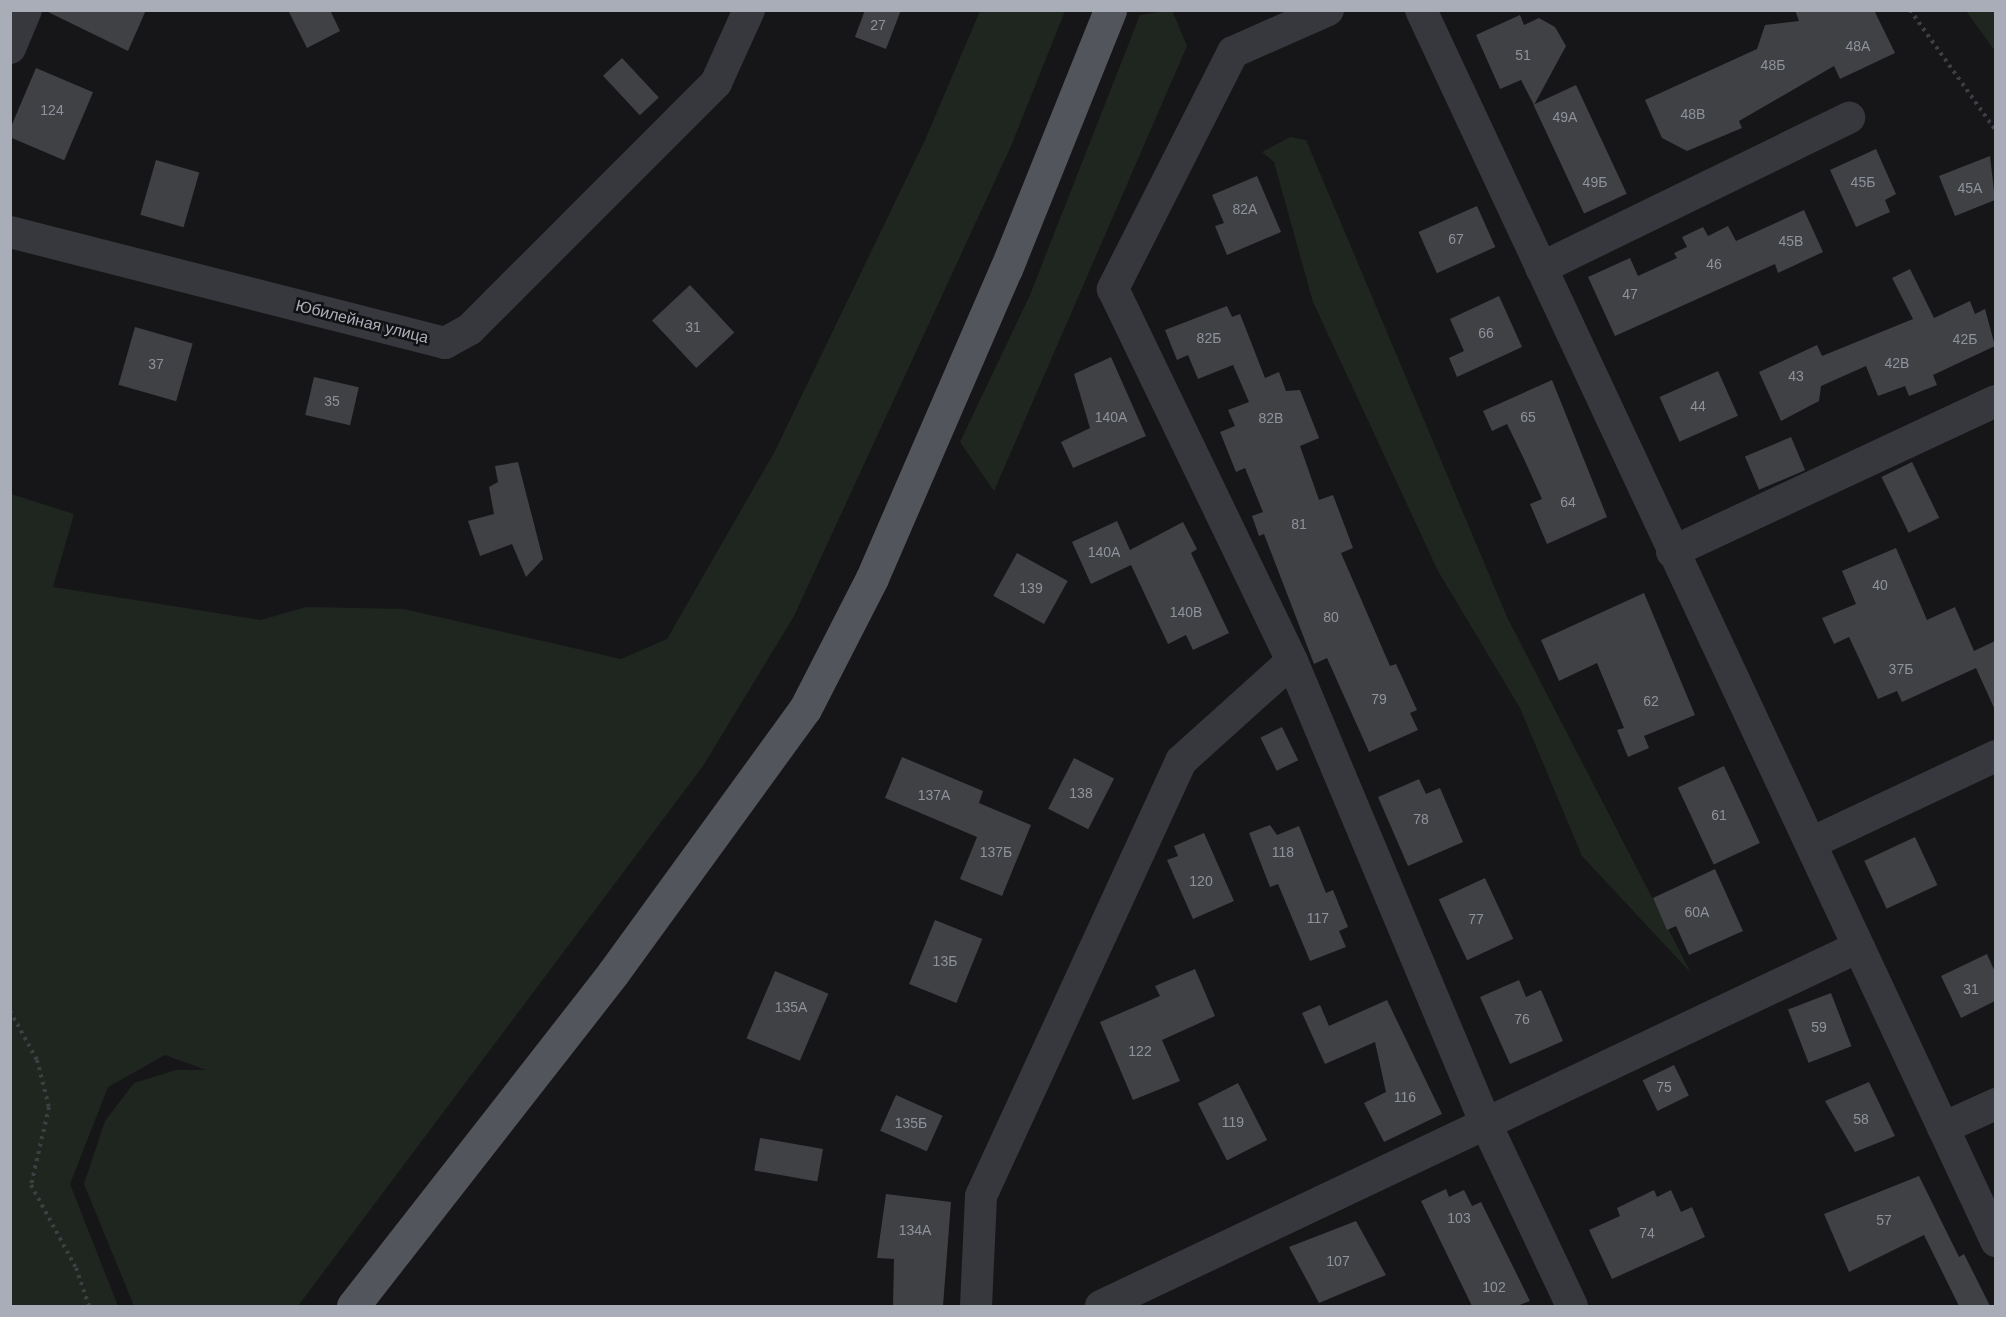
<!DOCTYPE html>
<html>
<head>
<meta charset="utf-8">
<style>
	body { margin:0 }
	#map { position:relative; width:2006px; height:1317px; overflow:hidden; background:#161618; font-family:Helvetica,sans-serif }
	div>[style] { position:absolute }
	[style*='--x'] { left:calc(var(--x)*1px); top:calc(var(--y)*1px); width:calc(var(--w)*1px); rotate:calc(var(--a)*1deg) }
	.green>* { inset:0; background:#1e261f }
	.building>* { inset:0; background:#404145; transform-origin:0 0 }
	.path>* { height:4px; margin-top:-2px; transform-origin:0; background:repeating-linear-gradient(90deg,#3d3f44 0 3px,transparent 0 7.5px) }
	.minor>* { height:32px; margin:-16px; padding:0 16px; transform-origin:16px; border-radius:16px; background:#37383d }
	.major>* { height:33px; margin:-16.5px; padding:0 16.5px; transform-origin:16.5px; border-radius:16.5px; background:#53555c }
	span { translate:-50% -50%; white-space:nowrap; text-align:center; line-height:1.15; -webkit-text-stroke:5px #111113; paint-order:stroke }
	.number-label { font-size:14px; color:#8e929b }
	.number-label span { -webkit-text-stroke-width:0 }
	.street-label { font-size:16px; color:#a8adb8 }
	.frame { position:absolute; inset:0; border:12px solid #a8adb8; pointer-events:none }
</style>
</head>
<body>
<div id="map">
	<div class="green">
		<div style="clip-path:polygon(1172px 10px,1187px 46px,994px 491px,960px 442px,1030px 295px,1140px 15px)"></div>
		<div style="clip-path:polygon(980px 11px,1065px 11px,1011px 146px,794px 616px,703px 766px,298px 1306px,134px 1306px,84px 1184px,105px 1121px,134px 1083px,176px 1070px,206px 1070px,165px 1055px,108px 1087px,70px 1184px,118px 1306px,11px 1306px,11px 494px,74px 514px,53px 587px,261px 620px,306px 607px,404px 609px,621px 659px,667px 639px,775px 451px,925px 140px)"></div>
		<div style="clip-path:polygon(1966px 11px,1995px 11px,1995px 51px)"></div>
		<div style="clip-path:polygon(1290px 137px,1306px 140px,1507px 617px,1691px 973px,1582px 856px,1520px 708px,1438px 571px,1313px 302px,1274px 162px,1262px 152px)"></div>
	</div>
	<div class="building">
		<div style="clip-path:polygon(44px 10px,146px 10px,128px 51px)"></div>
		<div style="clip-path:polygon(288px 10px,330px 10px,340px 31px,307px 48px)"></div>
		<div style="clip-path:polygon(865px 10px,901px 10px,886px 49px,855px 37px)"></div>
		<div style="clip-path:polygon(1795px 10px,1874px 10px,1895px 53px,1840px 79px,1834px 66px,1739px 121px,1742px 128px,1687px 151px,1662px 138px,1645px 100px,1757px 49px,1765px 25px,1799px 21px)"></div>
		<div style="clip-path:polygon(1520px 15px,1524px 25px,1539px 18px,1555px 27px,1566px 46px,1534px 105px,1521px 80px,1500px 89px,1476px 35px)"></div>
		<div style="left:622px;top:58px;width:54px;height:26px;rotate:47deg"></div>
		<div style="left:36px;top:68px;width:62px;height:74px;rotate:23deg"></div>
		<div style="left:1576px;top:85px;width:120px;height:47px;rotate:65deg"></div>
		<div style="clip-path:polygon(1876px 149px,1896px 194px,1885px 200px,1890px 212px,1856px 227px,1830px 170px)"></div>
		<div style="clip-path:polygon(1990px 156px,1995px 200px,1955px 216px,1939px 176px)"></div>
		<div style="left:156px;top:160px;width:45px;height:57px;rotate:16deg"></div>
		<div style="clip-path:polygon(1257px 176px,1281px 232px,1227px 255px,1215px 226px,1224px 223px,1212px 195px)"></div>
		<div style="left:1477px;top:206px;width:45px;height:64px;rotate:66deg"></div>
		<div style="clip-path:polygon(1804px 210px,1823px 252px,1778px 273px,1775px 264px,1615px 336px,1588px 277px,1630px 258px,1638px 276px,1677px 258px,1674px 253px,1687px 247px,1682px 237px,1703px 227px,1708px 236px,1728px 226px,1736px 241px)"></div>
		<div style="clip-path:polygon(1910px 269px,1934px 318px,1970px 301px,1975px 314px,1985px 309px,1995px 346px,1933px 375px,1937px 385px,1909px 396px,1905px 386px,1878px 396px,1866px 366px,1821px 386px,1819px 401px,1781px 421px,1759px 372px,1817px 345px,1822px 356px,1913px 319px,1892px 278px)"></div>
		<div style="left:690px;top:285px;width:65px;height:52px;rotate:47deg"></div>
		<div style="clip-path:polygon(1499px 296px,1522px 347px,1457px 377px,1449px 358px,1464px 351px,1450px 319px)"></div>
		<div style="clip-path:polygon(1227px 306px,1232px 317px,1240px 314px,1265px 378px,1279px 372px,1286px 391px,1300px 390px,1319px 438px,1300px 446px,1319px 500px,1333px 495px,1353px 548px,1341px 553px,1390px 666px,1396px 664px,1417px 710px,1410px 713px,1418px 730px,1369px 752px,1327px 658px,1314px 664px,1264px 534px,1259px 536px,1252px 516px,1263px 512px,1245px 468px,1236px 472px,1220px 432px,1235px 426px,1228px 410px,1249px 402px,1233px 365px,1198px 379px,1188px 355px,1177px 360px,1165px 330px)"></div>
		<div style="left:135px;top:327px;width:60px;height:60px;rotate:16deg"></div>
		<div style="clip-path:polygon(1111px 357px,1146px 436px,1073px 468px,1061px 442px,1090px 428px,1074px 374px)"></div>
		<div style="left:1718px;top:371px;width:49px;height:64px;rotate:66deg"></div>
		<div style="left:314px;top:377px;width:46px;height:39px;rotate:13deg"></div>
		<div style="clip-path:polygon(1552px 380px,1607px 517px,1547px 544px,1530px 504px,1542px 499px,1524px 459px,1507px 424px,1492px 431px,1483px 411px)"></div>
		<div style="left:1791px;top:437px;width:36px;height:50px;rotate:67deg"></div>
		<div style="clip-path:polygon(518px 462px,543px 559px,526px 577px,512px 544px,480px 556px,468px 521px,494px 514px,489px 487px,498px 482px,495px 466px)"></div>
		<div style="left:1912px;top:462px;width:62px;height:34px;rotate:64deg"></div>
		<div style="clip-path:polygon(1117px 521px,1130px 550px,1183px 522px,1197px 549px,1191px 553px,1229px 633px,1193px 650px,1186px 635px,1168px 644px,1131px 565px,1091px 584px,1072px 542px)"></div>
		<div style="clip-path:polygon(1896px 548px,1927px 620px,1955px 607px,1974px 651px,1995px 641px,1995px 710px,1976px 668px,1902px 702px,1897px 691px,1878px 699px,1849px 637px,1834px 644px,1822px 618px,1856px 604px,1842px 571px)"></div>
		<div style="left:1017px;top:553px;width:58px;height:49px;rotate:29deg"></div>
		<div style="clip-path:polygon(1644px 593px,1695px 715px,1644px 736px,1649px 748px,1628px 757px,1617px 730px,1624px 728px,1597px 663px,1559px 681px,1541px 640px)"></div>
		<div style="left:1282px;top:727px;width:37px;height:24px;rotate:64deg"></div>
		<div style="clip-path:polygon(902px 757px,983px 791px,979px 803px,1031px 825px,1002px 896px,960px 879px,977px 837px,885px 798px)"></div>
		<div style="left:1074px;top:758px;width:45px;height:57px;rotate:27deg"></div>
		<div style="left:1724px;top:766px;width:85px;height:51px;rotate:65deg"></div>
		<div style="clip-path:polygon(1419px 779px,1426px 794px,1440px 788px,1463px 842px,1408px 866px,1378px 797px)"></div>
		<div style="clip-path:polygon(1270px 825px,1277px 835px,1299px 826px,1326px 893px,1333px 890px,1348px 927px,1339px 931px,1346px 947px,1310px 961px,1278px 884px,1270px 887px,1249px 833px)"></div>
		<div style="clip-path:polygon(1204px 833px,1234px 901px,1193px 919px,1167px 860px,1178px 856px,1174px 846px)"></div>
		<div style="left:1915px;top:837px;width:53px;height:56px;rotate:65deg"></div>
		<div style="clip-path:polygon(1715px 869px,1743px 931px,1689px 955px,1676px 926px,1667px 930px,1653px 898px)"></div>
		<div style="left:1485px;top:878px;width:67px;height:51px;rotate:65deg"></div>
		<div style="left:935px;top:920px;width:51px;height:69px;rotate:22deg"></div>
		<div style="clip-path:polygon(1987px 954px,1995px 972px,1995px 1001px,1961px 1018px,1941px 976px)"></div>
		<div style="clip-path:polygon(1195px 969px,1215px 1016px,1162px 1040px,1180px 1081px,1133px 1100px,1100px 1022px,1160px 996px,1155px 986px)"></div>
		<div style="left:775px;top:971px;width:58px;height:73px;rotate:23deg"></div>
		<div style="clip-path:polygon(1519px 980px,1526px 997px,1541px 990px,1563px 1041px,1510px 1064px,1480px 997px)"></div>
		<div style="left:1831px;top:993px;width:57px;height:46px;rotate:69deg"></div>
		<div style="clip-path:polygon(1387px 1000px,1442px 1114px,1384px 1142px,1364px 1103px,1386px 1092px,1375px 1042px,1325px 1064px,1302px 1013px,1320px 1005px,1329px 1026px)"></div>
		<div style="left:1674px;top:1065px;width:34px;height:35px;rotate:64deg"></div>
		<div style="clip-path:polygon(1869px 1082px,1895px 1136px,1855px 1152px,1825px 1101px)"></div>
		<div style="left:1238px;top:1083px;width:64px;height:45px;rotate:63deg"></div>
		<div style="left:896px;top:1095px;width:51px;height:39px;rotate:24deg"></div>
		<div style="left:760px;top:1138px;width:64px;height:33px;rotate:10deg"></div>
		<div style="clip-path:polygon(1919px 1176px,1959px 1257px,1964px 1254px,1990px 1306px,1959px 1306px,1924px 1235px,1849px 1272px,1824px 1214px)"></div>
		<div style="clip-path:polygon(1446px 1189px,1449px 1197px,1464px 1190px,1472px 1206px,1481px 1202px,1530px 1301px,1517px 1306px,1472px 1306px,1421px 1201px)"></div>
		<div style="clip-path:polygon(1654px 1190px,1657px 1197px,1671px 1190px,1681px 1212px,1692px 1207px,1705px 1237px,1612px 1279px,1589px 1230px,1620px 1216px,1617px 1208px)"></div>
		<div style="clip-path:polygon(886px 1194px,951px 1202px,943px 1306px,893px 1306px,894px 1259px,877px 1258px)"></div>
		<div style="clip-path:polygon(1356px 1221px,1386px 1275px,1319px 1303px,1289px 1247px)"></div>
	</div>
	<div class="path">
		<div style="--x:1910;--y:10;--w:148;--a:54.6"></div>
		<div style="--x:10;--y:1011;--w:56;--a:61.1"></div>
		<div style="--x:37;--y:1060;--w:49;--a:75.7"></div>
		<div style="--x:49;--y:1107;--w:80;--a:103"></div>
		<div style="--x:31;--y:1185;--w:94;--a:61.5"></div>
		<div style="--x:76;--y:1268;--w:40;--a:71.1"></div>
	</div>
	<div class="minor">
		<div style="--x:1328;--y:10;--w:104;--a:156.1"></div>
		<div style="--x:1233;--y:52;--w:266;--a:116.9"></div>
		<div style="--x:1113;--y:289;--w:413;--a:64.3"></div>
		<div style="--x:1292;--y:661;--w:502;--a:67.27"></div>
		<div style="--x:1486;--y:1124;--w:201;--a:64.7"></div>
		<div style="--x:1421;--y:10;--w:1359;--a:64.96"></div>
		<div style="--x:10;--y:48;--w:41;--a:-67.2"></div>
		<div style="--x:10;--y:232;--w:449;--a:14.3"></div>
		<div style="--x:445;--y:343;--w:29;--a:-29"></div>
		<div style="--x:470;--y:329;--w:348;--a:-45"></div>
		<div style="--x:716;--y:83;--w:80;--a:-65.7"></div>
		<div style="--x:1541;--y:268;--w:343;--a:-26"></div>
		<div style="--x:1672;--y:552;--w:357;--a:-25"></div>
		<div style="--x:1811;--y:843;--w:204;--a:-25.2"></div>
		<div style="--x:1943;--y:1128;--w:58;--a:-24.4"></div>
		<div style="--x:976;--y:1306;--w:110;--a:-87.4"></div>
		<div style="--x:981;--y:1196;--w:479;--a:-65.3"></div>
		<div style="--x:1181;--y:761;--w:149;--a:-42"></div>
		<div style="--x:1101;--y:1306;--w:838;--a:-25.37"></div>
	</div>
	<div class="major">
		<div style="--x:353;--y:1306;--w:422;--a:-52"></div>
		<div style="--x:613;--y:973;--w:326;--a:-54"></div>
		<div style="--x:805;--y:709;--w:147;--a:-62.9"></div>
		<div style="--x:872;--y:578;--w:337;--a:-66.6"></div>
		<div style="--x:1006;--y:269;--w:279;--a:-68.1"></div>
	</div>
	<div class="number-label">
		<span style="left:878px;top:25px">27</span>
		<span style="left:1858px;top:46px">48А</span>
		<span style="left:1523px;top:55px">51</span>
		<span style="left:1773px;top:65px">48Б</span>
		<span style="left:52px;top:110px">124</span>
		<span style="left:1693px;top:114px">48В</span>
		<span style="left:1565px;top:117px">49А</span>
		<span style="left:1595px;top:182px">49Б</span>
		<span style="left:1863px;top:182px">45Б</span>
		<span style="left:1970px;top:188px">45А</span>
		<span style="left:1245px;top:209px">82А</span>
		<span style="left:1456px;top:239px">67</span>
		<span style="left:1791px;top:241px">45В</span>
		<span style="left:1714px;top:264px">46</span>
		<span style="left:1630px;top:294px">47</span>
		<span style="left:693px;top:327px">31</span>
		<span style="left:1486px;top:333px">66</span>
		<span style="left:1209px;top:338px">82Б</span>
		<span style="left:1965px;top:339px">42Б</span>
		<span style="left:1897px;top:363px">42В</span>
		<span style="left:156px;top:364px">37</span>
		<span style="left:1796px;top:376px">43</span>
		<span style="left:332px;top:401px">35</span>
		<span style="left:1698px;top:406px">44</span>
		<span style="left:1111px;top:417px">140А</span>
		<span style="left:1528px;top:417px">65</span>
		<span style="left:1271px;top:418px">82В</span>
		<span style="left:1568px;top:502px">64</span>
		<span style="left:1299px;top:524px">81</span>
		<span style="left:1104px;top:552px">140А</span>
		<span style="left:1880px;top:585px">40</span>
		<span style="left:1031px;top:588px">139</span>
		<span style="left:1186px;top:612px">140В</span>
		<span style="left:1331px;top:617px">80</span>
		<span style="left:1901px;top:669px">37Б</span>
		<span style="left:1379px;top:699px">79</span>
		<span style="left:1651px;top:701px">62</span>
		<span style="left:1081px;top:793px">138</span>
		<span style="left:934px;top:795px">137А</span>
		<span style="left:1719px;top:815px">61</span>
		<span style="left:1421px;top:819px">78</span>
		<span style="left:996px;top:852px">137Б</span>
		<span style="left:1283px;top:852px">118</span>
		<span style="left:1201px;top:881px">120</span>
		<span style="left:1697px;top:912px">60А</span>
		<span style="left:1318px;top:918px">117</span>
		<span style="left:1476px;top:919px">77</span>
		<span style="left:945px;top:961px">13Б</span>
		<span style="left:1971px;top:989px">31</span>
		<span style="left:791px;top:1007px">135А</span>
		<span style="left:1522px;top:1019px">76</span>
		<span style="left:1819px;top:1027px">59</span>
		<span style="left:1140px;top:1051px">122</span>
		<span style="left:1664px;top:1087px">75</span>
		<span style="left:1405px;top:1097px">116</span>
		<span style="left:1861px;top:1119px">58</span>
		<span style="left:1233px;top:1122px">119</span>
		<span style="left:911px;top:1123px">135Б</span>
		<span style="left:1459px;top:1218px">103</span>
		<span style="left:1884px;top:1220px">57</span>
		<span style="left:915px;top:1230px">134А</span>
		<span style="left:1647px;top:1233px">74</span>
		<span style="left:1338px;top:1261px">107</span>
		<span style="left:1494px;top:1287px">102</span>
	</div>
	<div class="street-label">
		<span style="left:362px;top:322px;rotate:14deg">Юбилейная улица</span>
	</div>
	<div class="frame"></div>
</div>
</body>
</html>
